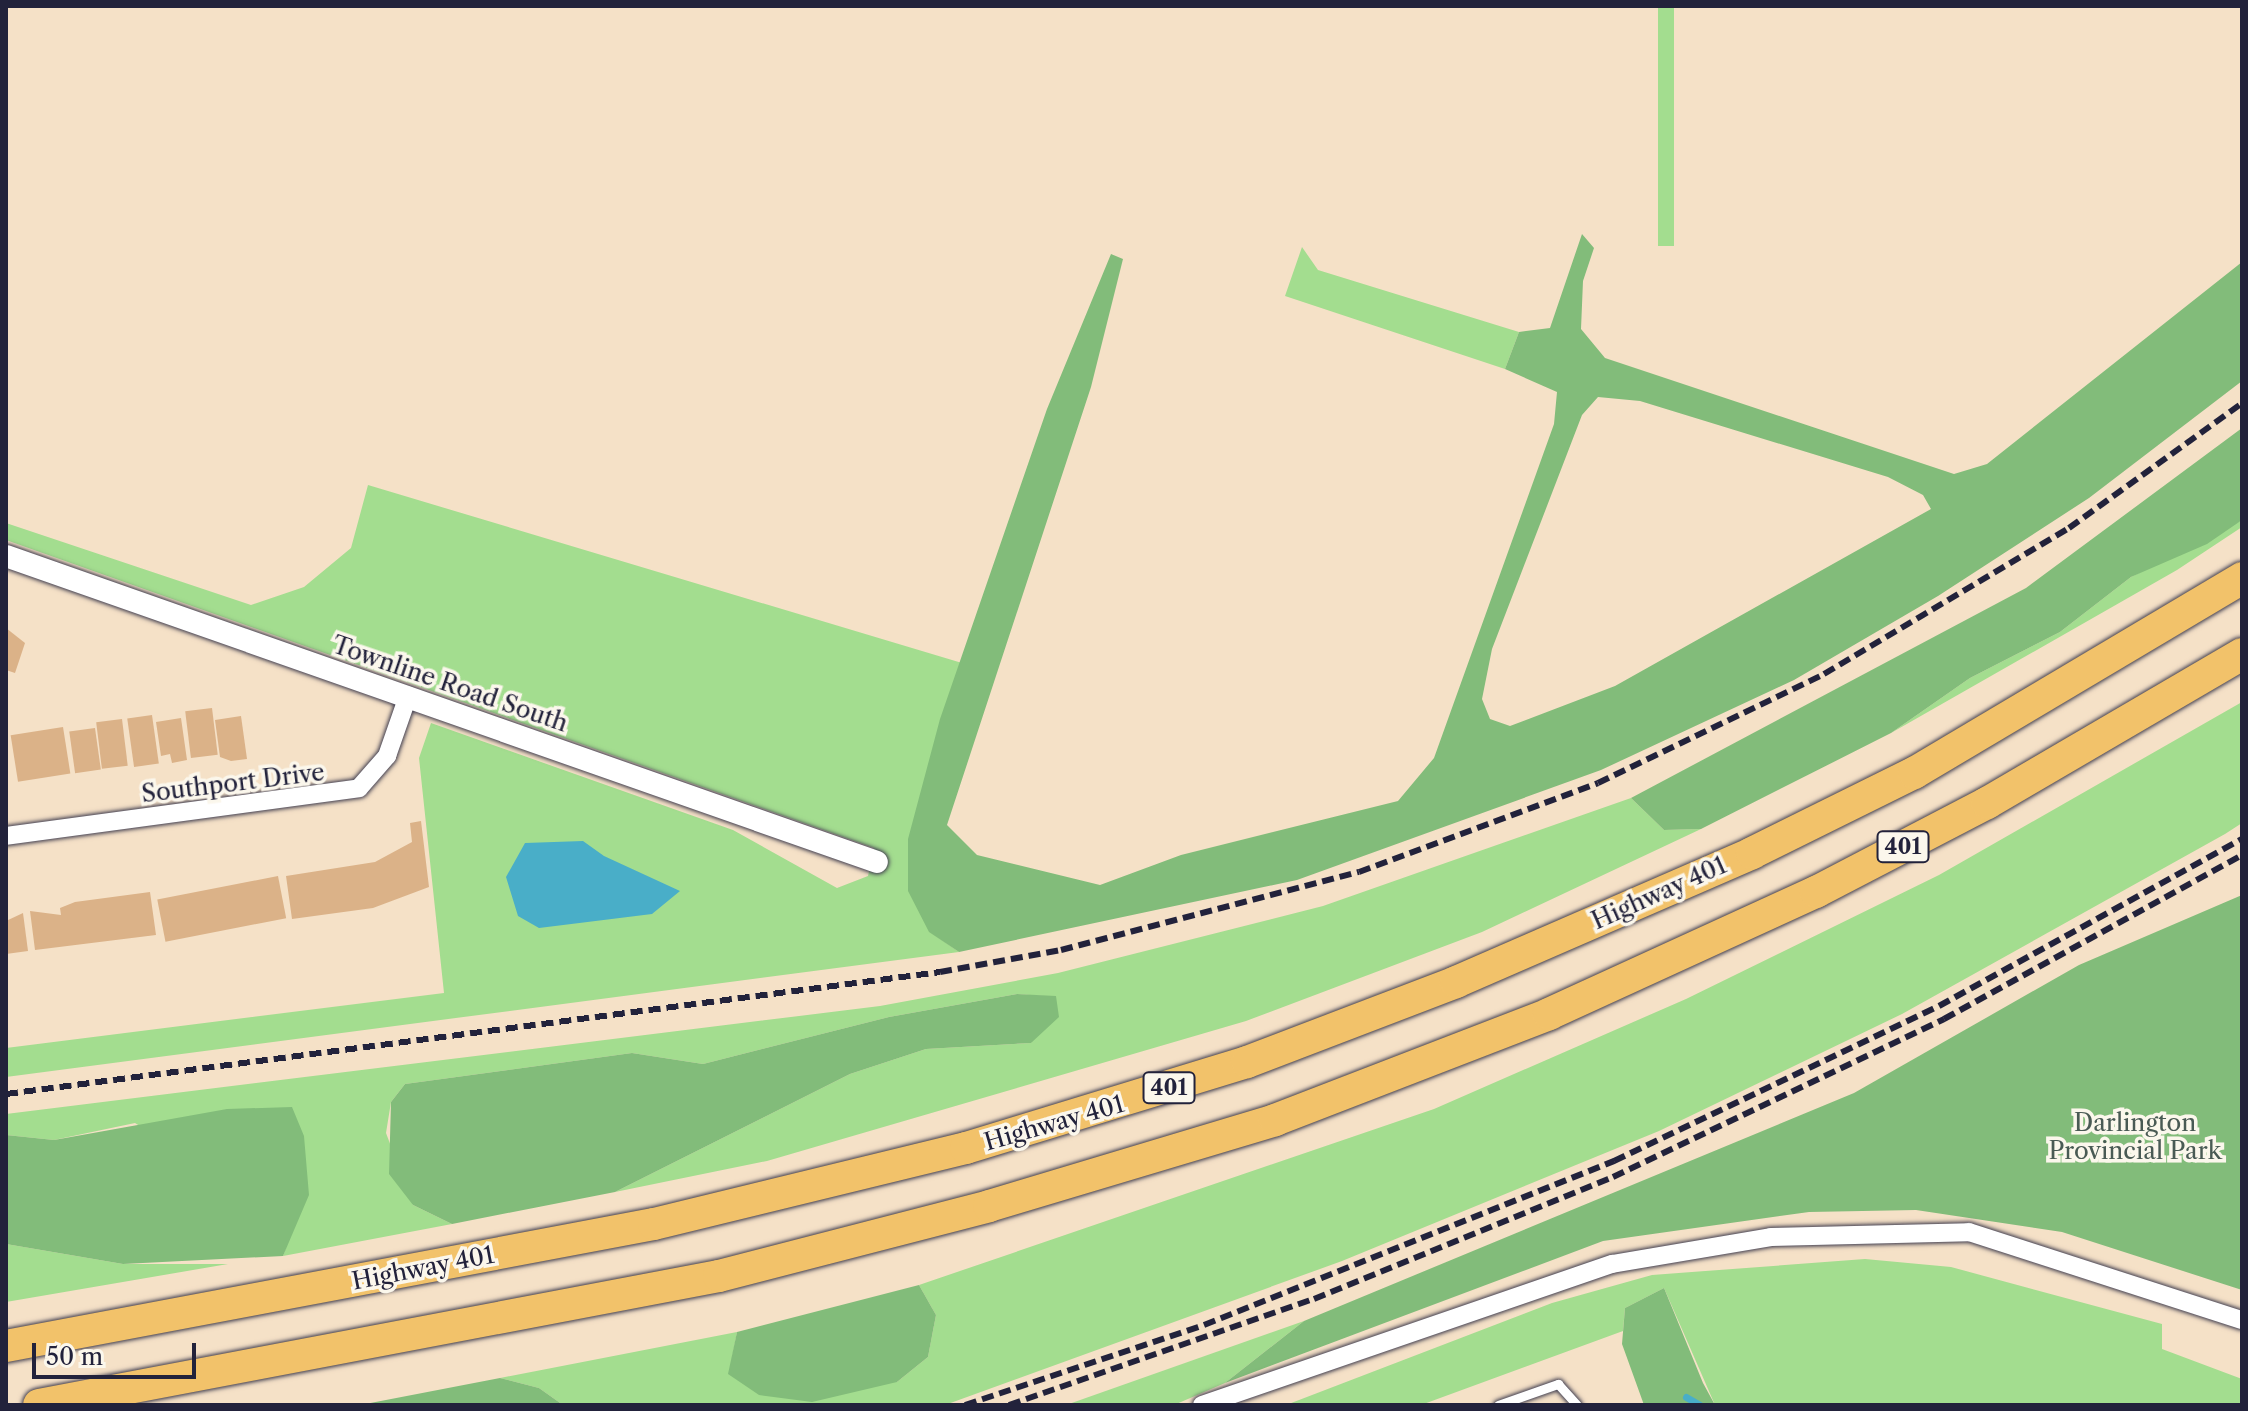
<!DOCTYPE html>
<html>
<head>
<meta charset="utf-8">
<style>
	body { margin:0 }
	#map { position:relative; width:2248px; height:1411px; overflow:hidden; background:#f5e1c7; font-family:"Libre Caslon Text",serif }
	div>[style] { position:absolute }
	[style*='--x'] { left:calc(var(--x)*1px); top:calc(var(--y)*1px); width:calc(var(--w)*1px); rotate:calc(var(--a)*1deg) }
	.green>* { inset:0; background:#a3dd8f; transform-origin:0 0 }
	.forest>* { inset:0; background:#82bc7a }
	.water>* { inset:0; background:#49aec8 }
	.stream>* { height:7px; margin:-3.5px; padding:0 3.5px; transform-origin:3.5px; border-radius:3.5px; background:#49aec8 }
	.building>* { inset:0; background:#dbb288; transform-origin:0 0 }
	.roads { filter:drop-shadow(0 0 2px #423f50) drop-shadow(0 0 2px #423f50) }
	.service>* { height:9px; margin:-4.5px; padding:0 4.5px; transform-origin:4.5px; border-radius:4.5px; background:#fff }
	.minor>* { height:18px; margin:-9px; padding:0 9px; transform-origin:9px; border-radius:9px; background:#fff }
	.tertiary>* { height:22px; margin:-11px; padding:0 11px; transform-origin:11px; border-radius:11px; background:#fff }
	.motorway>* { height:32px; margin:-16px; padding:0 16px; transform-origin:16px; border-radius:16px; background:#f2c26a }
	.rail>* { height:6px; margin-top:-3px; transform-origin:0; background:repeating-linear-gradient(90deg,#22223b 0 12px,transparent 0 18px) }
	span { translate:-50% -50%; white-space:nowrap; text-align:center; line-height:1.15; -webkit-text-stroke:7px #fbf7ec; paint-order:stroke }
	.shield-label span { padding:2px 6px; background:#fbf7ec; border:2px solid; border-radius:6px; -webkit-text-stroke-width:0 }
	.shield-label { font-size:22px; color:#22223b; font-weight:700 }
	.street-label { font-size:24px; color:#22223b }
	.park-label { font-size:24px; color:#495a54 }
	.frame { position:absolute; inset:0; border:8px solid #22223b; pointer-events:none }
	.scale { position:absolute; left:32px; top:1343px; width:164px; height:36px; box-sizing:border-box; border:4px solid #22223b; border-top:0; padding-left:10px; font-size:24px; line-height:28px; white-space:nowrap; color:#22223b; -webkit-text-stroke:6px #fbf7ec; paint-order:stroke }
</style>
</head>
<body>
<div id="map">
	<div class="green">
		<div style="left:1658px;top:6px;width:16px;height:240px"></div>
		<div style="clip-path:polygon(1302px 247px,1318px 270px,1519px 332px,1505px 369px,1285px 296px)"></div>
		<div style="clip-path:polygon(368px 485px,962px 663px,929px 931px,959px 952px,6px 1077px,6px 1048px,444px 993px,419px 758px,431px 723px,733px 830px,837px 888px,868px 876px,874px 848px,6px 540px,6px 523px,251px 605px,304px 587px,351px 548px)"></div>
		<div style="clip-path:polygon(2242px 520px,2242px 527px,2177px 570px,1891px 733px,1970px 678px,2060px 632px,2131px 577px)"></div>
		<div style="clip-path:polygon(2242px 702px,2242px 823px,2225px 834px,1902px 1014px,1659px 1131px,1342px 1261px,945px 1405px,563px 1405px,539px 1388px,500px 1378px,737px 1332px,729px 1374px,897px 1382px,928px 1357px,936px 1315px,919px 1285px,1434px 1109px,1686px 999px,1939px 875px)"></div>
		<div style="clip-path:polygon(1631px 798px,1664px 830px,1701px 829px,1482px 932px,1246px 1021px,767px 1161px,615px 1192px,850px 1074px,926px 1049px,1031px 1043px,1056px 997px,1017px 994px,889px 1017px,703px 1064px,632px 1053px,405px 1084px,391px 1102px,386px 1133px,413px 1205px,452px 1224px,283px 1256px,294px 1225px,135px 1123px,54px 1140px,6px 1135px,6px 1114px,880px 1006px,1058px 973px,1323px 906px)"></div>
		<div style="clip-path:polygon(6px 1244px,123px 1264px,228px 1264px,6px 1302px)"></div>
		<div style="clip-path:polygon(1865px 1259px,1951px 1267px,2162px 1324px,2162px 1349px,2242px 1379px,2242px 1405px,1715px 1405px,1664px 1288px,1625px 1308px,1623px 1331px,1421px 1405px,1286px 1405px,1552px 1303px,1652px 1275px)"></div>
		<div style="clip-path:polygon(1304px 1321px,1225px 1383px,1174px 1405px,1066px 1405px)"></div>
	</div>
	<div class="forest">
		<div style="clip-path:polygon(evenodd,1582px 234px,1594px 248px,1583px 281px,1581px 329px,1605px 358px,1954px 474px,1987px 464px,2242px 262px,2242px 381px,2089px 498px,1938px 596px,1794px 680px,1601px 770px,1297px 880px,959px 952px,929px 932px,908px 891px,908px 839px,940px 719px,1047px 409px,1111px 254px,1123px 259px,1091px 387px,947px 825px,977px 855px,1100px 885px,1181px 855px,1398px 801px,1434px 758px,1554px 424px,1557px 392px,1505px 369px,1519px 332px,1550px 328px,1582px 234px,1598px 397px,1640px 401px,1888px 477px,1923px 495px,1931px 509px,1615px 686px,1510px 726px,1490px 719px,1482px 699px,1492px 649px,1582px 415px,1598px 397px)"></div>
		<div style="clip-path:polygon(2242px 428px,2242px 520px,2207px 544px,2131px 577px,2060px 632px,1970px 678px,1891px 733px,1701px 829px,1664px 830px,1631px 798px,2026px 588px)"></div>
		<div style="clip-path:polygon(2242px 895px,2242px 1290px,2062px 1232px,1916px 1210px,1809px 1212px,1603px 1241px,1225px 1383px,1304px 1321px,1854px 1093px,2079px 965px)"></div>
		<div style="clip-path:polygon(1017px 994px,1056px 996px,1059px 1017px,1031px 1043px,926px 1049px,850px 1074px,615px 1192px,452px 1224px,413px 1205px,389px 1174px,391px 1102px,405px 1084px,632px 1053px,703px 1064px,889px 1017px)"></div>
		<div style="clip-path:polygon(292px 1107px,304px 1136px,309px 1195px,283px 1256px,123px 1264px,6px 1244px,6px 1135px,54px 1140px,227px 1109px)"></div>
		<div style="clip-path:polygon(919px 1285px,936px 1315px,928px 1357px,897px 1382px,812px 1402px,759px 1395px,728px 1374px,737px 1332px)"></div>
		<div style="clip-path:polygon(1664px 1288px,1703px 1383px,1715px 1405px,1644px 1405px,1622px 1344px,1625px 1308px)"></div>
		<div style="clip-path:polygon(500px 1378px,539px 1388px,563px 1405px,360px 1405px)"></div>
	</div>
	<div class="water">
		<div style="clip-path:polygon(583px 841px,604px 856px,680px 891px,652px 914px,539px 928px,518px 916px,506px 877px,525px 843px)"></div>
	</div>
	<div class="stream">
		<div style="--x:1686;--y:1397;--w:16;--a:30"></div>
	</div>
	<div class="building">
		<div style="clip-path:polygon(6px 628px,25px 643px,15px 673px,6px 670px)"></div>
		<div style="left:212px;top:708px;width:47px;height:27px;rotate:83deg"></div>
		<div style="left:152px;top:715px;width:49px;height:25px;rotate:82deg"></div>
		<div style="clip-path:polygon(241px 716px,247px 759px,231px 761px,220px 757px,215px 720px)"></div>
		<div style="clip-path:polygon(181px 718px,187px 760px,172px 763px,170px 754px,161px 756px,156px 722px)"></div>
		<div style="left:122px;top:719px;width:47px;height:26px;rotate:83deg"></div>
		<div style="left:63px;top:727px;width:47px;height:53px;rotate:81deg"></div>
		<div style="left:95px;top:728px;width:42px;height:26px;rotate:82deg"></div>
		<div style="clip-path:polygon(421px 821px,429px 887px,373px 908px,292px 919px,286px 876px,375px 862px,412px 842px,410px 823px)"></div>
		<div style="left:278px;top:876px;width:43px;height:123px;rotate:79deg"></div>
		<div style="clip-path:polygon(150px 892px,156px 935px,35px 950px,30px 911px,61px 915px,60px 908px,75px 902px)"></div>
		<div style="clip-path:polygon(23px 913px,28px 951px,6px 954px,6px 921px)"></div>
	</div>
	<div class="roads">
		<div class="service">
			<div style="--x:1498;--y:1405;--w:64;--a:-19.3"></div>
			<div style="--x:1558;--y:1384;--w:28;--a:48"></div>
		</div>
		<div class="minor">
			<div style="--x:6;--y:836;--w:356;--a:-7.7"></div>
			<div style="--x:359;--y:788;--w:43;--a:-48.8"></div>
			<div style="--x:387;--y:756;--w:64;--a:-70.7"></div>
			<div style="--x:1202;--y:1405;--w:434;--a:-19"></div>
			<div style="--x:1612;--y:1264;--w:161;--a:-9.6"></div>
			<div style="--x:1771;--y:1237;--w:198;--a:-1.4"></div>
			<div style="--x:1969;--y:1232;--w:287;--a:17.9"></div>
		</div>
		<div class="tertiary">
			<div style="--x:6;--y:556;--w:923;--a:19.36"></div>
		</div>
		<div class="motorway">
			<div style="--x:6;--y:1346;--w:659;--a:-10.66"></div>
			<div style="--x:654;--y:1224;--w:321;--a:-13.7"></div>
			<div style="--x:966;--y:1148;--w:294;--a:-17"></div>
			<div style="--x:1247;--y:1062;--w:224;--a:-20.9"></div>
			<div style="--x:1456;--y:982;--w:323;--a:-23.5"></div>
			<div style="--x:1752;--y:853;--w:181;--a:-26.3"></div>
			<div style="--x:1914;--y:773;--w:382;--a:-30.7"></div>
			<div style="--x:39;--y:1405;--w:692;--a:-10.74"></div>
			<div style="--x:719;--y:1276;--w:279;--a:-14.5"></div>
			<div style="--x:989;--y:1206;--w:299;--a:-16.7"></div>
			<div style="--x:1275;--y:1120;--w:294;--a:-21.1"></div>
			<div style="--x:1549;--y:1014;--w:294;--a:-24.6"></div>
			<div style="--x:1816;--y:892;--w:193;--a:-27.5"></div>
			<div style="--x:1987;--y:803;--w:295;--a:-30.3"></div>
		</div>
	</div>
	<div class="rail">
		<div style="--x:6;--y:1094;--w:942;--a:-7.44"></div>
		<div style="--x:940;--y:972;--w:123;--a:-10.3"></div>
		<div style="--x:1061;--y:950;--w:308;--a:-14.7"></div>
		<div style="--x:1359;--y:872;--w:255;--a:-20.4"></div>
		<div style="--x:1598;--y:783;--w:251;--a:-25.7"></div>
		<div style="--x:1824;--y:674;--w:285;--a:-30.8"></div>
		<div style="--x:2069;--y:528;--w:213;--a:-35.8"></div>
		<div style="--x:965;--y:1405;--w:252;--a:-18.5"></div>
		<div style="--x:1204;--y:1325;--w:442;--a:-21.8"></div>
		<div style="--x:1614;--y:1161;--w:360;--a:-25.5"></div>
		<div style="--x:1939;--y:1006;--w:346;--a:-28.9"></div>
		<div style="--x:1009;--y:1405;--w:323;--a:-19.2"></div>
		<div style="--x:1314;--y:1299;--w:323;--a:-22.2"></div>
		<div style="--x:1613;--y:1177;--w:367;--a:-25.5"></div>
		<div style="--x:1944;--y:1019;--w:340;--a:-28.8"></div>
	</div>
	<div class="shield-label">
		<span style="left:1903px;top:847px">401</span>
		<span style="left:1169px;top:1088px">401</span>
	</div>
	<div class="street-label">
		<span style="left:450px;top:684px;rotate:19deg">Townline Road South</span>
		<span style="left:233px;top:783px;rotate:-7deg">Southport Drive</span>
		<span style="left:1659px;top:893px;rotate:-24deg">Highway 401</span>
		<span style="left:1054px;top:1123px;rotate:-16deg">Highway 401</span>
		<span style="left:423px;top:1268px;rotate:-11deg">Highway 401</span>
	</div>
	<div class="park-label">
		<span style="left:2135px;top:1137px">Darlington<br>Provincial Park</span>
	</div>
	<div class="frame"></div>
	<div class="scale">50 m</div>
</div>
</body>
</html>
